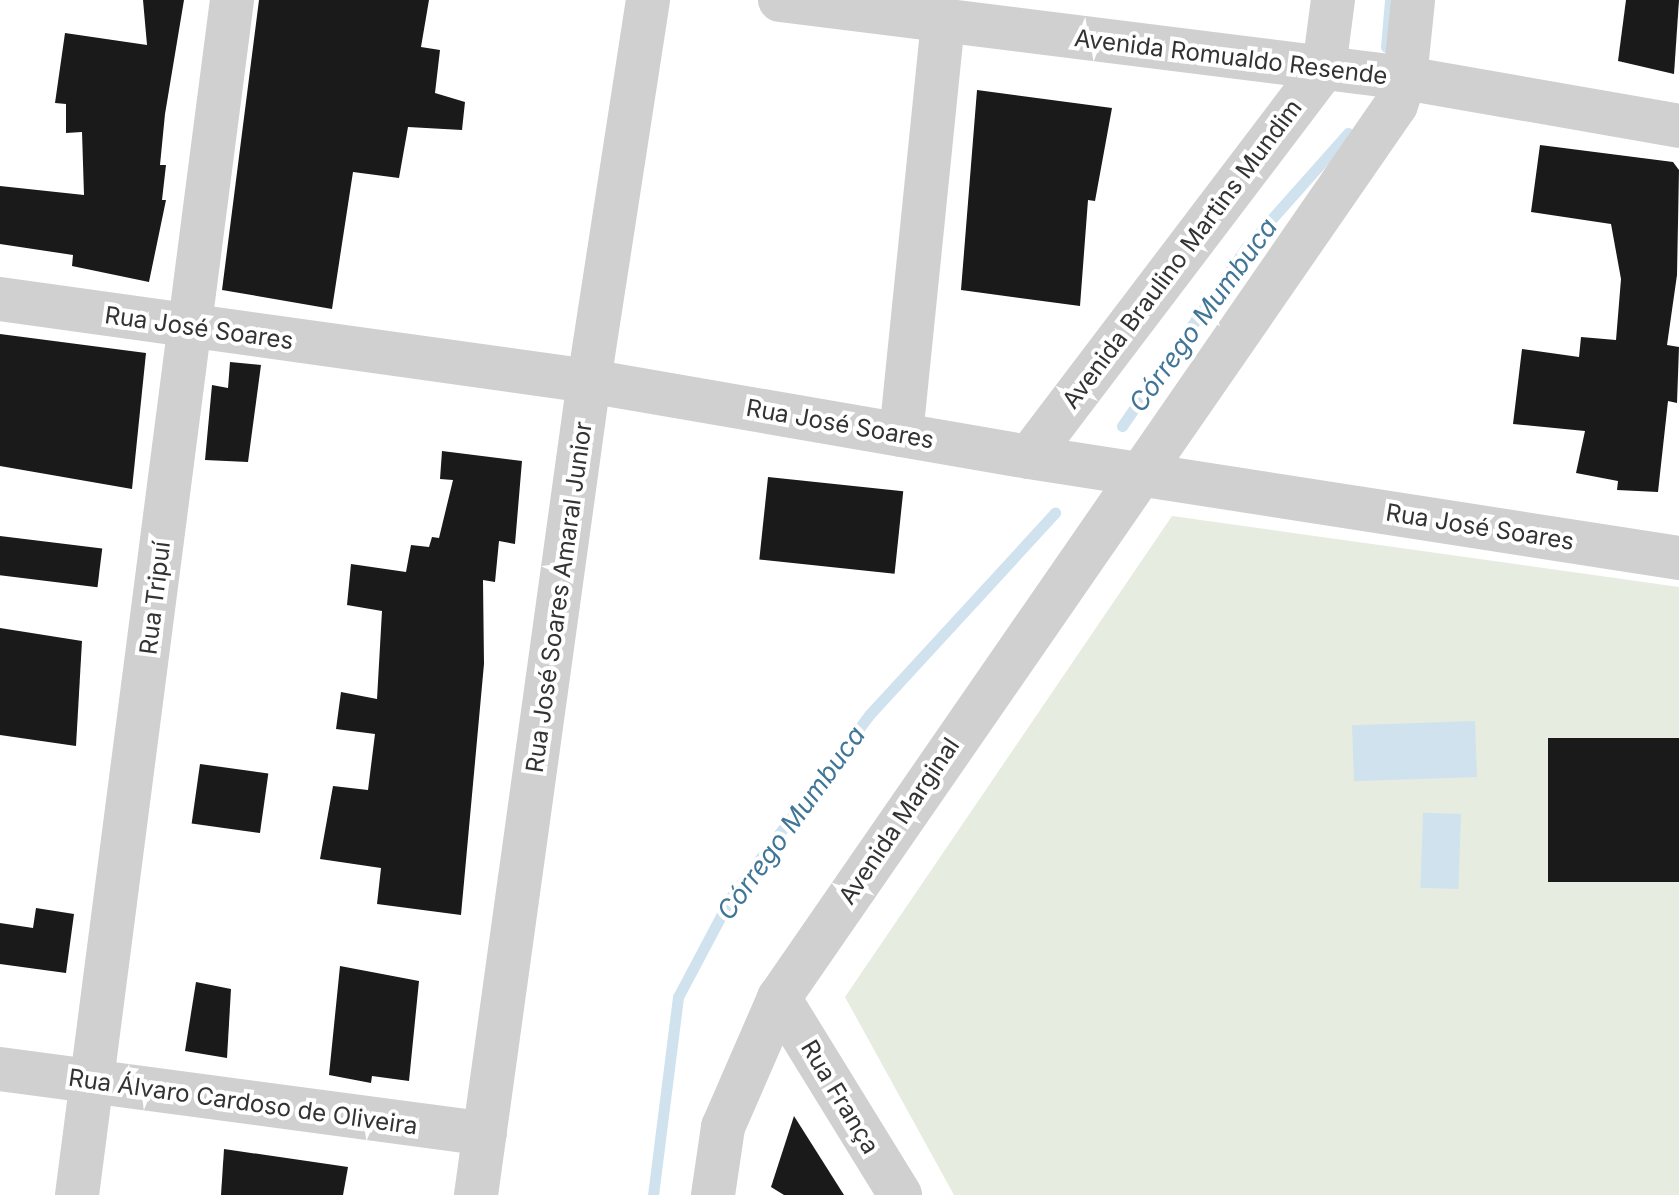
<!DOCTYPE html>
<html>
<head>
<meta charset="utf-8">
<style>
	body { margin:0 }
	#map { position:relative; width:1679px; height:1195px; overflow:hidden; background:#fff; font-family:Inter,sans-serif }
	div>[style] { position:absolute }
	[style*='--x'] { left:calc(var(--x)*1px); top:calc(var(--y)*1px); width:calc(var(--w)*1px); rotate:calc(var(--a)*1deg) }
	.green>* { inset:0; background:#e6ecdf }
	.water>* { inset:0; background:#cfe2ee; transform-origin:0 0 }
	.stream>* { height:11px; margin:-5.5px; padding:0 5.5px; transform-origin:5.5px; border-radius:5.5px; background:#cfe2ee }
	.building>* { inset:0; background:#1a1a1a; transform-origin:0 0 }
	.minor>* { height:44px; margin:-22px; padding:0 22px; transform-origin:22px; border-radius:22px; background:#d0d0d0 }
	span { translate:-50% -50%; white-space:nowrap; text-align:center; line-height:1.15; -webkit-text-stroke:8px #fff; paint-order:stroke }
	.street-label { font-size:24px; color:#333 }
	.water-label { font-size:26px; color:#3f7597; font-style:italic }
</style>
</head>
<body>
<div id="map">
	<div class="green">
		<div style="clip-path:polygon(1172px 516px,1679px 587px,1679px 1195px,954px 1195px,845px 997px)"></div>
	</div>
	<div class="water">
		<div style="left:1475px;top:721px;width:56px;height:123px;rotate:88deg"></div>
		<div style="left:1461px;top:814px;width:75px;height:38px;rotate:92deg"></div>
	</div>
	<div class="stream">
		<div style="--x:1386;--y:47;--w:47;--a:-85.1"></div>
		<div style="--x:1122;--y:426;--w:216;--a:-55.2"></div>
		<div style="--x:1245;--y:249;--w:155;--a:-48.4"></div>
		<div style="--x:653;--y:1195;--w:200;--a:-82.8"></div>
		<div style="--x:678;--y:997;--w:113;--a:-62.1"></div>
		<div style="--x:731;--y:897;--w:228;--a:-52.8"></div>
		<div style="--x:869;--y:715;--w:275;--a:-47.4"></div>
	</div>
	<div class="building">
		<div style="clip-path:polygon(143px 0,184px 0,165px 114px,160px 165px,166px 165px,162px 200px,166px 200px,149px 282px,72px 266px,73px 255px,0 244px,0 186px,84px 195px,82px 132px,66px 133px,66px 104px,55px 103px,65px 33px,147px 45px)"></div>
		<div style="clip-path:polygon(259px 0,429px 0,421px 47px,440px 50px,435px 93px,465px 102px,462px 130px,408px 127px,399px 178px,353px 172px,332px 309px,222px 290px)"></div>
		<div style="clip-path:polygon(1626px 0,1679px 0,1674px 74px,1618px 61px)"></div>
		<div style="clip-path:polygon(977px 90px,1112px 108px,1095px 201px,1088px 200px,1080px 306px,961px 290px)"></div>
		<div style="clip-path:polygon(1540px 145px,1673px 162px,1679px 170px,1677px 275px,1667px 345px,1679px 347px,1677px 403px,1668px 401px,1658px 492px,1617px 490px,1618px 481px,1576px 473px,1585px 431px,1513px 424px,1522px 349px,1579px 357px,1581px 337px,1616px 340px,1621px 279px,1611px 224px,1531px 212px)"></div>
		<div style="clip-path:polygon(0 334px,146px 353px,132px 489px,0 466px)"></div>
		<div style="clip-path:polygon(230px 362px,261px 365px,248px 462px,205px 460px,212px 385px,228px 388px)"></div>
		<div style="clip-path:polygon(442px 451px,522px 461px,515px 544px,499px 541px,495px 582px,483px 580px,484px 664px,461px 915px,377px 904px,381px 868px,320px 859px,333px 786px,368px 790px,375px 734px,336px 729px,341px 692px,377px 699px,382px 611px,347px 605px,351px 564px,406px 572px,411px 545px,429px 547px,432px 537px,439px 538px,453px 480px,440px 479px)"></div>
		<div style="left:768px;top:477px;width:136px;height:83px;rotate:6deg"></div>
		<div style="left:0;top:536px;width:103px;height:39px;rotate:7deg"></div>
		<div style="clip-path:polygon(0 628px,82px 641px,76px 746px,0 735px)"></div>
		<div style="left:1679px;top:738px;width:144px;height:131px;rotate:90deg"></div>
		<div style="left:200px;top:764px;width:69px;height:60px;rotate:8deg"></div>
		<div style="clip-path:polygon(36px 908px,74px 914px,66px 973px,0 964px,0 923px,33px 928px)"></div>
		<div style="clip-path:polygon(340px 966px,419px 981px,409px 1081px,372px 1076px,371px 1083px,329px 1075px)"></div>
		<div style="clip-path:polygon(196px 982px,231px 989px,227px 1058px,185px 1051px)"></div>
		<div style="clip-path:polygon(794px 1116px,844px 1195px,784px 1195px,771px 1187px)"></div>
		<div style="clip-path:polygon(224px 1149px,348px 1167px,343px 1195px,221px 1195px)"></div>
	</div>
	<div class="minor">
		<div style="--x:780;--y:0;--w:630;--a:7.11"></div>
		<div style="--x:1405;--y:78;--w:278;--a:9.9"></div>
		<div style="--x:0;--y:299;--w:595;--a:7.93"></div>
		<div style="--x:589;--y:381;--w:447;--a:9.8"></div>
		<div style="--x:1029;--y:457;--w:658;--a:8.83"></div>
		<div style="--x:901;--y:435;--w:415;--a:-84.2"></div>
		<div style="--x:1029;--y:457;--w:488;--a:-52.8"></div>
		<div style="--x:1324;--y:68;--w:69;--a:-82.5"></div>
		<div style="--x:779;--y:998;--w:231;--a:58.4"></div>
		<div style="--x:0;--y:1069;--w:489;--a:7.6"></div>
		<div style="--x:77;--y:1195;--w:1205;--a:-82.61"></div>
		<div style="--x:476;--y:1195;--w:822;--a:-82.1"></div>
		<div style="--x:589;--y:381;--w:386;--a:-81.2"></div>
		<div style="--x:713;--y:1195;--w:69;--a:-81.6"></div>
		<div style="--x:723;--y:1127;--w:141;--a:-66.5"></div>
		<div style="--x:779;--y:998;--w:1085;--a:-55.36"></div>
		<div style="--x:1396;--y:105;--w:28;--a:-72"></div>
		<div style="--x:1405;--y:78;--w:78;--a:-84.1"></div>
	</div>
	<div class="street-label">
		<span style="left:1231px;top:57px;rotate:7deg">Avenida Romualdo Resende</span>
		<span style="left:1182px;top:254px;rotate:-53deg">Avenida Braulino Martins Mundim</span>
		<span style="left:199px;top:328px;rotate:8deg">Rua José Soares</span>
		<span style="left:840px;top:424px;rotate:10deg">Rua José Soares</span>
		<span style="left:1480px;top:527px;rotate:9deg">Rua José Soares</span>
		<span style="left:559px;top:597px;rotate:-82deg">Rua José Soares Amaral Junior</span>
		<span style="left:155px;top:598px;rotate:-83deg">Rua Tripuí</span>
		<span style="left:899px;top:821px;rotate:-56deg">Avenida Marginal</span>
		<span style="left:840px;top:1097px;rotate:59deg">Rua França</span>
		<span style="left:243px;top:1102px;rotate:8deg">Rua Álvaro Cardoso de Oliveira</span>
	</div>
	<div class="water-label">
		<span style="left:1203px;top:315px;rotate:-54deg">Córrego Mumbuca</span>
		<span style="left:791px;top:823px;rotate:-54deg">Córrego Mumbuca</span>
	</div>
</div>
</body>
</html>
